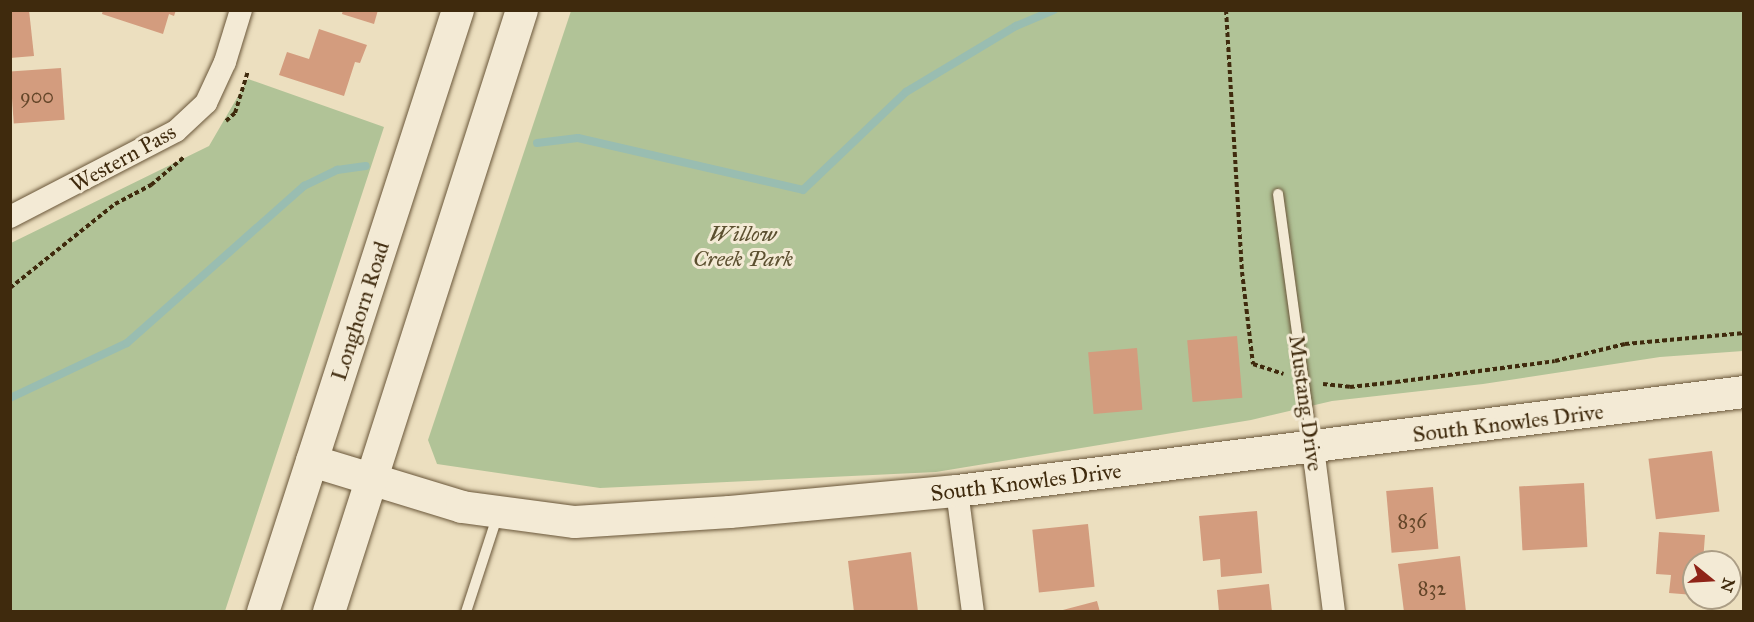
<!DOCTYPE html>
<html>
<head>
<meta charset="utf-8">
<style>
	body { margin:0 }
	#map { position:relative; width:1754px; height:622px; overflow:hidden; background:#ecdfbf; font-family:"IM FELL Great Primer",serif }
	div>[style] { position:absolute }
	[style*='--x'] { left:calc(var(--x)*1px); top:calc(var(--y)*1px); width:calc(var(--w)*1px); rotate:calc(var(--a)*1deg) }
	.green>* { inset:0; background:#b1c397 }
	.stream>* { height:8px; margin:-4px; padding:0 4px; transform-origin:4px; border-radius:4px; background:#99bdb1 }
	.building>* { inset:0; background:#d39c7e; transform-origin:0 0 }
	.path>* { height:4px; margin-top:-2px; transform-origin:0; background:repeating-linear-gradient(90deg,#3f2a0d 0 4.5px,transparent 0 7.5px) }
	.roads { filter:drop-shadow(0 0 2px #6a573a) drop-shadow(0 0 2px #6a573a) }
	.lane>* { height:10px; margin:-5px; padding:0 5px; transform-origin:5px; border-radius:5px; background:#f3ead5 }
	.street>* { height:22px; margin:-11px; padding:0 11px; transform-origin:11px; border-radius:11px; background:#f3ead5 }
	.secondary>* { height:32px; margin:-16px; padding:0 16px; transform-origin:16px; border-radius:16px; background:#f3ead5 }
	span { translate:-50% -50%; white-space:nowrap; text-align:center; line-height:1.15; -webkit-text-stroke:6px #f3ead5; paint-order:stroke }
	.number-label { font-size:20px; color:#644629 }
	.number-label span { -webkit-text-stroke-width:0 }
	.street-label { font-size:22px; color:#3f2a0d }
	.park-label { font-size:22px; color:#5c5030; font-style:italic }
	.frame { position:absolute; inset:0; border:12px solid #3f2a0d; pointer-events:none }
	.north { position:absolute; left:1682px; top:550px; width:60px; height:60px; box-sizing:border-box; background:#f3ead5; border:2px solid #ab9d85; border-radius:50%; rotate:108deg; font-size:16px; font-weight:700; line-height:24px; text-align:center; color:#3f2a0d }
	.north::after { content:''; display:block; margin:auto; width:21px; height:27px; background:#8f2418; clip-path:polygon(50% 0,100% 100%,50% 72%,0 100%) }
</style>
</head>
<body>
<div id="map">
	<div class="green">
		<div style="clip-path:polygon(571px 11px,1743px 11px,1743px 351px,1660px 357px,1483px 384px,1332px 401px,1251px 420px,936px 472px,600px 488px,437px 464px,428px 440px)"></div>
		<div style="clip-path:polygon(248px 79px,384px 127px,225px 611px,11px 611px,11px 243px,209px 146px)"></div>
	</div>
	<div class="stream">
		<div style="--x:537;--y:143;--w:41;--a:-7"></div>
		<div style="--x:578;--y:138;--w:231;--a:13"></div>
		<div style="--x:803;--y:190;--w:142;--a:-43.6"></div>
		<div style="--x:906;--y:92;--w:128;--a:-31"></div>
		<div style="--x:1016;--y:26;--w:41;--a:-22.8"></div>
		<div style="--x:10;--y:398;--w:129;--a:-25.2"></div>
		<div style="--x:127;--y:343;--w:237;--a:-41.6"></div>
		<div style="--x:304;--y:186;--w:37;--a:-26"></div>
		<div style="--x:337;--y:170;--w:29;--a:-8"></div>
	</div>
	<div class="building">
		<div style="clip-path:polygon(10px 10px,29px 10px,34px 56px,10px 58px)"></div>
		<div style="clip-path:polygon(103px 10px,176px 10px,174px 16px,169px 14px,163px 34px,102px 14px)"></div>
		<div style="clip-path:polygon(343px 10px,378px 10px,374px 24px,342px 14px)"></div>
		<div style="clip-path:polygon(319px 29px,367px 45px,360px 63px,355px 62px,344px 96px,279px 75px,287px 52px,309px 59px)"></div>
		<div style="left:61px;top:68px;width:52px;height:51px;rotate:86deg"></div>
		<div style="left:1237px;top:336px;width:62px;height:50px;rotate:85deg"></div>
		<div style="left:1137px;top:348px;width:62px;height:49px;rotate:85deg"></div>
		<div style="left:1712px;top:451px;width:61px;height:64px;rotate:83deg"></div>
		<div style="left:1584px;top:483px;width:64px;height:65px;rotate:87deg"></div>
		<div style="left:1433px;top:487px;width:62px;height:47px;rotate:85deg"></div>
		<div style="clip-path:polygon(1257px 511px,1262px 573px,1221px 577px,1220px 559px,1203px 561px,1199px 516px)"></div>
		<div style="left:1088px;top:524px;width:63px;height:56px;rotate:84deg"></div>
		<div style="clip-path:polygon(1659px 532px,1705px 535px,1703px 562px,1694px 562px,1694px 595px,1669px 593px,1671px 575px,1656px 574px)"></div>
		<div style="clip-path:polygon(911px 552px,918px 612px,854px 612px,848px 561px)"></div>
		<div style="clip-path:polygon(1460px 556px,1466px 612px,1404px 612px,1398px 564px)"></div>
		<div style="clip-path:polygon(1269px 584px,1272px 612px,1219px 612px,1217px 590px)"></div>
		<div style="clip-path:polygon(1097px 601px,1100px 612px,1059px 612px,1059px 611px)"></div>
	</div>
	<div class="path">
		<div style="--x:1226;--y:10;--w:262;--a:86.5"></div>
		<div style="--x:1242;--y:272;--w:93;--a:83.2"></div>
		<div style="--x:1253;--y:364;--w:32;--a:18"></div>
		<div style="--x:226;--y:121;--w:12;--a:-42"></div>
		<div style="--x:235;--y:113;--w:44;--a:-72.8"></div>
		<div style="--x:10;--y:288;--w:134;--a:-38.7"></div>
		<div style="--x:115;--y:204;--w:41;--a:-27.8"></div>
		<div style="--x:151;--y:185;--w:43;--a:-40.3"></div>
		<div style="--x:1323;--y:384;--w:27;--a:6"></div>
		<div style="--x:1350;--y:387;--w:46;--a:-6.2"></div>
		<div style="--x:1396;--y:382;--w:160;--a:-7.5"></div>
		<div style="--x:1555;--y:361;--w:72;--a:-13.7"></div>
		<div style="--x:1625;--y:344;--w:120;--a:-5.3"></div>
	</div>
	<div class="roads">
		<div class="lane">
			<div style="--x:1278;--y:194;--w:251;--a:82.2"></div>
			<div style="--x:466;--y:612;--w:103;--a:-71.9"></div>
		</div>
		<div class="street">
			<div style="--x:10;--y:217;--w:187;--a:-27.4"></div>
			<div style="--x:176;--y:131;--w:41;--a:-43"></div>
			<div style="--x:206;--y:103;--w:45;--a:-65.1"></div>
			<div style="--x:225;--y:62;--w:54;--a:-72.9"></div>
			<div style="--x:1313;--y:448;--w:165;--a:82.7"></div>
			<div style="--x:957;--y:491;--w:122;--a:82.5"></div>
		</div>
		<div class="secondary">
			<div style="--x:312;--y:461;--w:157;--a:17"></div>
			<div style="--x:462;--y:507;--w:114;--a:7.6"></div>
			<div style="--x:575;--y:522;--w:155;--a:-3.7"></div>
			<div style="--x:730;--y:512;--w:228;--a:-5.3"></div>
			<div style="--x:957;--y:491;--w:793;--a:-7.17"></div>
			<div style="--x:263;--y:612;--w:633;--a:-72.05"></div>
			<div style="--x:329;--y:612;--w:632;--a:-72.22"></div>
		</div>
	</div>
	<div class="number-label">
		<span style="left:37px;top:96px">900</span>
		<span style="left:1412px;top:521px">836</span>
		<span style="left:1432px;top:588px">832</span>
	</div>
	<div class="street-label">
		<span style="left:123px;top:158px;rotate:-29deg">Western Pass</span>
		<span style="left:360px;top:311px;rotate:-72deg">Longhorn Road</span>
		<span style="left:1306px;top:403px;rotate:82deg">Mustang Drive</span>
		<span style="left:1508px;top:423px;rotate:-7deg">South Knowles Drive</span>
		<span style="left:1026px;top:482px;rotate:-7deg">South Knowles Drive</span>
	</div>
	<div class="park-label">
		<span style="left:743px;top:246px">Willow<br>Creek Park</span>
	</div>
	<div class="frame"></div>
	<div class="north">N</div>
</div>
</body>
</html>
